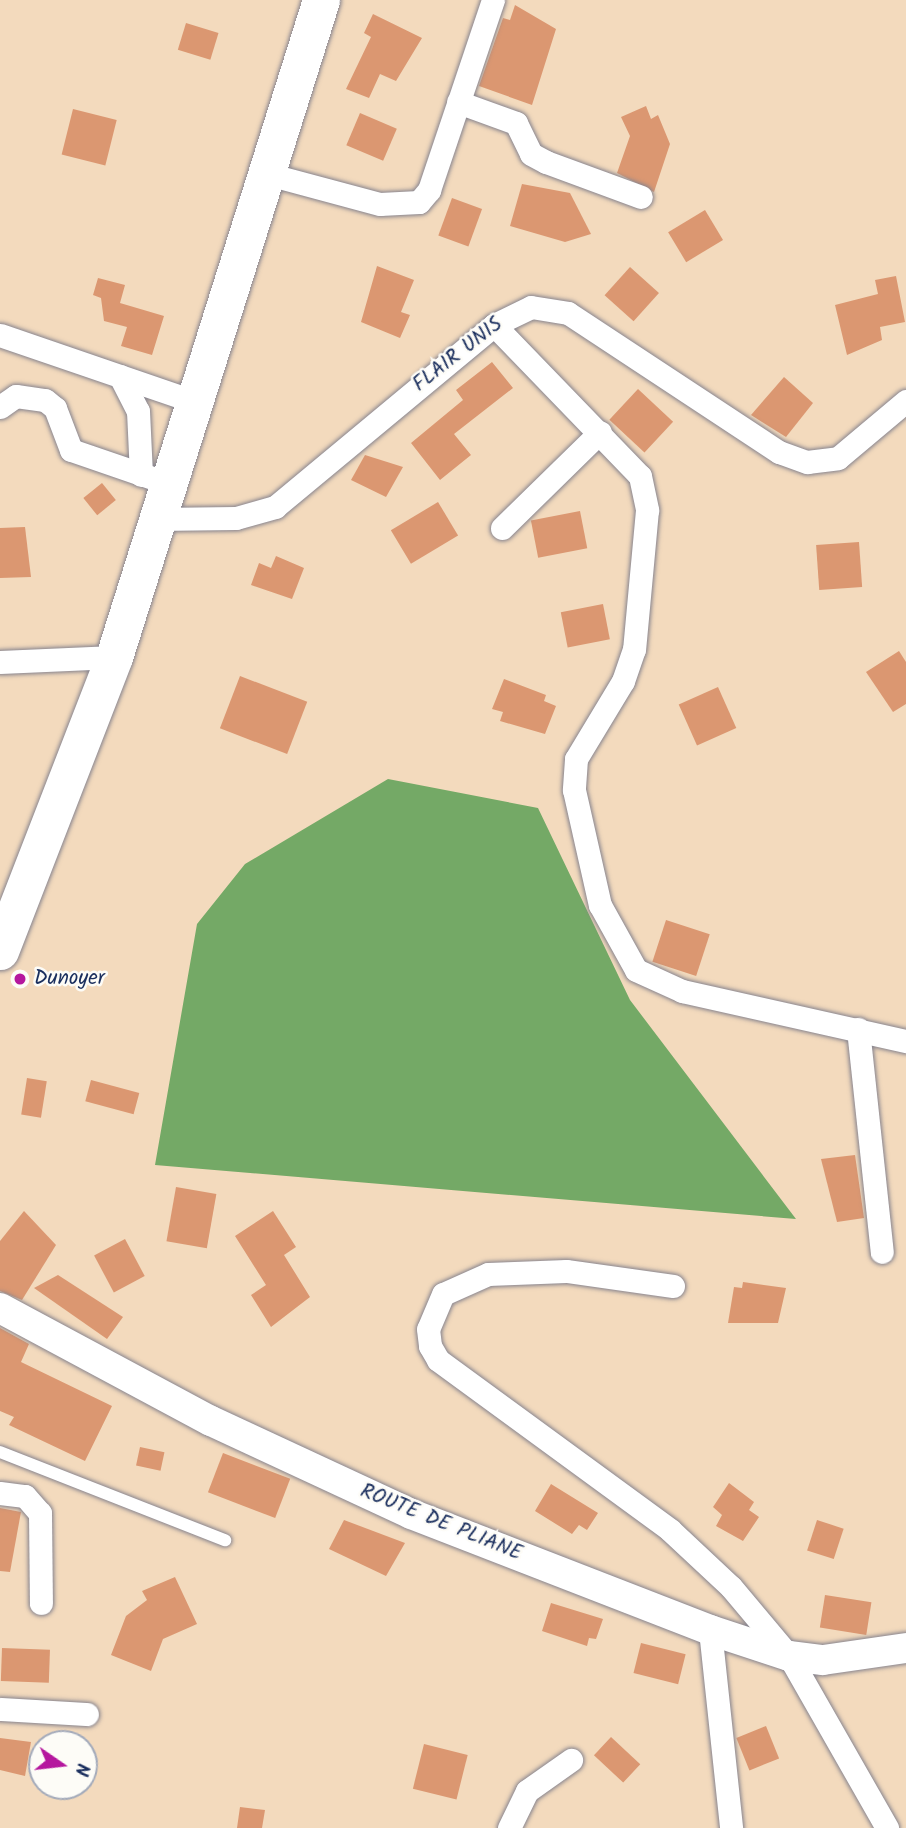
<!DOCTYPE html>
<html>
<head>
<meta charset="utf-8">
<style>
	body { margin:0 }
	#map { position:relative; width:906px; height:1828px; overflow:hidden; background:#f3dabd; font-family:Kalam,sans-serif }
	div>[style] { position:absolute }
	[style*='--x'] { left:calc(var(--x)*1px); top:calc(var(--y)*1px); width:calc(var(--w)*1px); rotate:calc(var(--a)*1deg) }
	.forest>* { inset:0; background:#74a966 }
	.building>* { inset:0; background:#db9771; transform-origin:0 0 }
	.roads { filter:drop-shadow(0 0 2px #87848e) drop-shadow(0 0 2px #87848e) }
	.service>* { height:12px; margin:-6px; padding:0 6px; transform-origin:6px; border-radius:6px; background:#fff }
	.minor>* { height:23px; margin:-11.5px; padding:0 11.5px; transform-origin:11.5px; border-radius:11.5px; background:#fff }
	.tertiary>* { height:30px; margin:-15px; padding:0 15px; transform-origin:15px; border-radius:15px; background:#fff }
	.primary>* { height:37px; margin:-18.5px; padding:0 18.5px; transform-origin:18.5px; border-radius:18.5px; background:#fff }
	.dots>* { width:19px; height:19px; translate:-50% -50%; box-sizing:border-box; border:4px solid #fdfcf7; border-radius:50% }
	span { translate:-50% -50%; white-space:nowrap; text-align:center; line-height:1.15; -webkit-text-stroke:5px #fdfcf7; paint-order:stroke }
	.street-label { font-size:21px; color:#1b2f5e }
	.poi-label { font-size:21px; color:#1b2f5e }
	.left { translate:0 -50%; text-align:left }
	.north { position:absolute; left:28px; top:1730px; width:70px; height:70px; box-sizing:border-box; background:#fdfcf7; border:2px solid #a3aaba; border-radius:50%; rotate:104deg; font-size:19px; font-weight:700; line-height:28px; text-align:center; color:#1b2f5e }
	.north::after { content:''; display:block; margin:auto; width:24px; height:32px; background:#b5179e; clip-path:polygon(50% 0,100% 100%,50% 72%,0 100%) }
</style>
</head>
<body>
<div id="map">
	<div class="forest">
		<div style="clip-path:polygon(388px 779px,538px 808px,630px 1000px,796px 1219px,155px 1165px,197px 924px,245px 864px)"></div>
	</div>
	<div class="building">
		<div style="clip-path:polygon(515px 5px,556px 29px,532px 105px,479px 86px,503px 18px,510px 20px)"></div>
		<div style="clip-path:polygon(373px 14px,422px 38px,396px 81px,380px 74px,369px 98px,346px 89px,371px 37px,364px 33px)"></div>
		<div style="left:186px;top:23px;width:34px;height:28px;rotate:17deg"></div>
		<div style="clip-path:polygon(646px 106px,651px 119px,658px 115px,670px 144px,654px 192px,617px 173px,630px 136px,621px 117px)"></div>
		<div style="left:73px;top:109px;width:45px;height:47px;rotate:14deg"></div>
		<div style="left:360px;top:113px;width:40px;height:35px;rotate:23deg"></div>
		<div style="clip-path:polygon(522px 184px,570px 193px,591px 234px,565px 242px,510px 226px)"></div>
		<div style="left:452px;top:198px;width:32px;height:40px;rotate:20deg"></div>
		<div style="left:705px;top:210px;width:35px;height:43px;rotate:59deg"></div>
		<div style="clip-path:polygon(377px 266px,414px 280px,401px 312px,410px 315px,400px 338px,361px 322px)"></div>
		<div style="left:630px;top:267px;width:39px;height:38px;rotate:42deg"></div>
		<div style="clip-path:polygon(896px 276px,905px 322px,880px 327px,882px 340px,847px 355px,835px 305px,878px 294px,875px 280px)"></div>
		<div style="clip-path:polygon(98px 278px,125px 285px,120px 303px,164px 316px,152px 355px,121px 346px,127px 327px,104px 321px,101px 298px,93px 295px)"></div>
		<div style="clip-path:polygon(492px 362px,513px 388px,454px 434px,471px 455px,440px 480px,411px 443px,463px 400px,456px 390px)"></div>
		<div style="clip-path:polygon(784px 377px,813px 403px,786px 437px,751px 415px)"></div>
		<div style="left:638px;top:389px;width:48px;height:42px;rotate:43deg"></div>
		<div style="clip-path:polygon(365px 455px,403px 467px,386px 497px,351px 480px)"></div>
		<div style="left:102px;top:483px;width:22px;height:24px;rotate:51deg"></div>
		<div style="left:438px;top:502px;width:39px;height:55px;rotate:59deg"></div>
		<div style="left:580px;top:511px;width:38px;height:50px;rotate:79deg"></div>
		<div style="clip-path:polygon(25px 527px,31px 577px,0 578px,0 528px)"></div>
		<div style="left:859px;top:542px;width:45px;height:43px;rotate:86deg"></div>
		<div style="clip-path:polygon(276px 556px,304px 568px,292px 599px,251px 585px,259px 563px,271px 568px)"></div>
		<div style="left:603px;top:604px;width:36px;height:43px;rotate:79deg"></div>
		<div style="clip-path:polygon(899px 651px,906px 662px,906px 704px,893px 712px,866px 672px)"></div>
		<div style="left:240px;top:676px;width:72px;height:56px;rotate:21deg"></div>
		<div style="clip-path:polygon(504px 679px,546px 695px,544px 701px,556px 706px,545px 734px,500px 721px,503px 712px,492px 709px)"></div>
		<div style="left:718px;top:687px;width:45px;height:43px;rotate:66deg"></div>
		<div style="left:666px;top:920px;width:46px;height:44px;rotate:18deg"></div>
		<div style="left:27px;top:1078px;width:20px;height:37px;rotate:9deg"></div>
		<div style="left:91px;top:1080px;width:50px;height:22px;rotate:15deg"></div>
		<div style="clip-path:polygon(855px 1155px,864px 1218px,837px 1222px,821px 1159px)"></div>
		<div style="left:176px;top:1187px;width:41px;height:55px;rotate:10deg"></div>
		<div style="clip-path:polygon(24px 1211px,56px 1245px,22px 1300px,0 1291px,0 1241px)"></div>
		<div style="clip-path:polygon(273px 1211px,296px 1247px,284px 1255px,310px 1297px,271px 1327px,251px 1295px,266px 1285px,235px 1236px)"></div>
		<div style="left:125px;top:1239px;width:42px;height:35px;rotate:62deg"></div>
		<div style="clip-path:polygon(58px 1275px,123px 1317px,107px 1339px,34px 1288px)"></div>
		<div style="clip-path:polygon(743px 1282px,786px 1288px,778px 1323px,728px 1323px,734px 1287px,742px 1288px)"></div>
		<div style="clip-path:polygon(0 1328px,29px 1344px,21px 1362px,112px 1406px,85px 1461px,9px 1425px,14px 1417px,0 1411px)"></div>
		<div style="left:140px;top:1447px;width:25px;height:19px;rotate:12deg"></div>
		<div style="left:223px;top:1453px;width:72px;height:42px;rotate:21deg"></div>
		<div style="clip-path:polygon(729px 1483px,754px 1502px,749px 1510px,759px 1517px,743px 1541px,716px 1526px,722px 1515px,713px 1507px)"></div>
		<div style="clip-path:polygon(551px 1484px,598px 1513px,587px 1530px,579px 1525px,572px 1534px,535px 1511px)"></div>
		<div style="clip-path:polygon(0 1508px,21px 1512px,10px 1572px,0 1571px)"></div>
		<div style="clip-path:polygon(344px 1520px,405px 1543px,386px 1576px,329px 1549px)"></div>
		<div style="left:817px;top:1520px;width:28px;height:32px;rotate:18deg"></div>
		<div style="clip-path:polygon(175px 1577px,197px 1624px,163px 1639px,151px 1671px,111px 1655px,126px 1616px,147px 1600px,142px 1591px)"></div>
		<div style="left:825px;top:1595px;width:47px;height:33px;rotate:9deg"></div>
		<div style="clip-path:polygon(551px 1603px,603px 1619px,596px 1639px,589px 1638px,587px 1646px,542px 1631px)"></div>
		<div style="left:641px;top:1643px;width:46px;height:31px;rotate:14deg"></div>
		<div style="left:2px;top:1648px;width:48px;height:33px;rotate:2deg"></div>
		<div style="left:766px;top:1726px;width:35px;height:32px;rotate:68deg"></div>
		<div style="left:611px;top:1737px;width:40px;height:25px;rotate:43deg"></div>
		<div style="clip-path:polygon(0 1738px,31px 1742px,25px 1776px,0 1770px)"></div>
		<div style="left:424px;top:1744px;width:45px;height:46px;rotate:14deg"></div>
		<div style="clip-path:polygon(240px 1807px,265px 1810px,262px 1828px,237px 1828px)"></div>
	</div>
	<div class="roads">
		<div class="service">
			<div style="--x:0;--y:1452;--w:242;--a:21.4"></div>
		</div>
		<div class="minor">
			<div style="--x:458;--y:102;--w:62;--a:19.9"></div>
			<div style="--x:516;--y:123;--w:34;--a:64"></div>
			<div style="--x:531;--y:154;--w:17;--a:28"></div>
			<div style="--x:546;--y:162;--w:101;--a:20.2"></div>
			<div style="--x:264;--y:173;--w:120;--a:15"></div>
			<div style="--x:380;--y:204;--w:39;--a:-3"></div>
			<div style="--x:419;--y:202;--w:16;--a:-50"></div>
			<div style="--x:429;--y:190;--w:200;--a:-71.4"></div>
			<div style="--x:494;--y:325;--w:210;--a:46"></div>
			<div style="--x:640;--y:476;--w:35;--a:78"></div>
			<div style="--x:647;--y:510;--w:140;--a:95.3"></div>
			<div style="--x:634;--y:649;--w:34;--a:109"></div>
			<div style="--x:623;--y:681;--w:91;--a:121.1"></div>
			<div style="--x:576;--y:759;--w:31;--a:94"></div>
			<div style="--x:574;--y:790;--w:118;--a:77.3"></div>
			<div style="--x:600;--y:905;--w:74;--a:61"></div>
			<div style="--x:636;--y:970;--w:51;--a:24.5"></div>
			<div style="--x:682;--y:991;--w:230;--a:12.6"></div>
			<div style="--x:0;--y:335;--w:204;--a:18.9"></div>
			<div style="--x:120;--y:376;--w:39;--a:63"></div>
			<div style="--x:138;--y:411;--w:64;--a:87.3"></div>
			<div style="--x:0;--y:407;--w:19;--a:-35"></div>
			<div style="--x:16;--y:396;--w:29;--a:8"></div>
			<div style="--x:45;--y:400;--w:13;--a:39"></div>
			<div style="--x:55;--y:408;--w:45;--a:69.1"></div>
			<div style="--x:71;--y:450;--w:102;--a:19"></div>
			<div style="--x:155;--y:519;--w:81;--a:-0.7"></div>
			<div style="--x:236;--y:518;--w:41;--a:-15.8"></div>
			<div style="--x:275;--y:507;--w:285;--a:-39.7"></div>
			<div style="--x:494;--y:325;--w:41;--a:-25.9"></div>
			<div style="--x:531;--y:307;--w:37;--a:9"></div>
			<div style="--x:568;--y:313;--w:253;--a:33.4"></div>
			<div style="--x:779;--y:452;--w:30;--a:20"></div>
			<div style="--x:807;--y:462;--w:31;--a:-7"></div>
			<div style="--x:838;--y:458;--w:89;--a:-40"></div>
			<div style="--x:502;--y:528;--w:137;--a:-44.4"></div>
			<div style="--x:0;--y:662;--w:114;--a:-2.5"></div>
			<div style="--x:858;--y:1029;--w:224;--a:83.9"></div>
			<div style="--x:673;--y:1286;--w:108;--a:-172"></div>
			<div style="--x:566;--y:1271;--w:78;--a:177.8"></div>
			<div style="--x:488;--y:1274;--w:49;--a:156"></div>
			<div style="--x:443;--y:1294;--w:38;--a:113"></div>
			<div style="--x:428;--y:1329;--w:17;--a:83"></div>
			<div style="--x:430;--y:1346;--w:16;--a:60"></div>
			<div style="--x:438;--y:1360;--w:288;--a:36.2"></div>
			<div style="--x:670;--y:1530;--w:83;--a:43.1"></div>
			<div style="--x:731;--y:1587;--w:90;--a:50"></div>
			<div style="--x:789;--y:1656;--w:198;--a:60.3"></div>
			<div style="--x:0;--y:1493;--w:25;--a:7"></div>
			<div style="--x:25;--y:1496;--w:23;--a:49"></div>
			<div style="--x:40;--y:1513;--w:90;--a:89.4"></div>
			<div style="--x:710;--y:1630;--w:199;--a:83.9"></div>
			<div style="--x:0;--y:1709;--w:87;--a:3.3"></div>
			<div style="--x:509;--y:1828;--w:41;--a:-64.1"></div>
			<div style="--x:527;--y:1791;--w:54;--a:-35.2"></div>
		</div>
		<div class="tertiary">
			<div style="--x:0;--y:1308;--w:239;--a:28.2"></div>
			<div style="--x:211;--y:1421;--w:221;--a:24.9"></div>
			<div style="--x:411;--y:1514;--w:321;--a:21.2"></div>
			<div style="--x:710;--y:1630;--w:83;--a:18.2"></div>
			<div style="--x:789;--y:1656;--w:34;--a:7"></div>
			<div style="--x:823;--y:1660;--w:84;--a:-8.2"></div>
		</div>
		<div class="primary">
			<div style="--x:0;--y:951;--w:315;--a:-68.8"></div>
			<div style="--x:114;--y:657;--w:689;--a:-72.51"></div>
		</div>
	</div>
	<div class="dots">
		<div style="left:20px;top:979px;background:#b5179e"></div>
	</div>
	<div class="street-label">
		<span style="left:458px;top:355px;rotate:-38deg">FLAIR UNIS</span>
		<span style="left:441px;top:1523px;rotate:22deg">ROUTE DE PLIANE</span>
	</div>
	<div class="poi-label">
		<span class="left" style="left:34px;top:979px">Dunoyer</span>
	</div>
	<div class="north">N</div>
</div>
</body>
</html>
